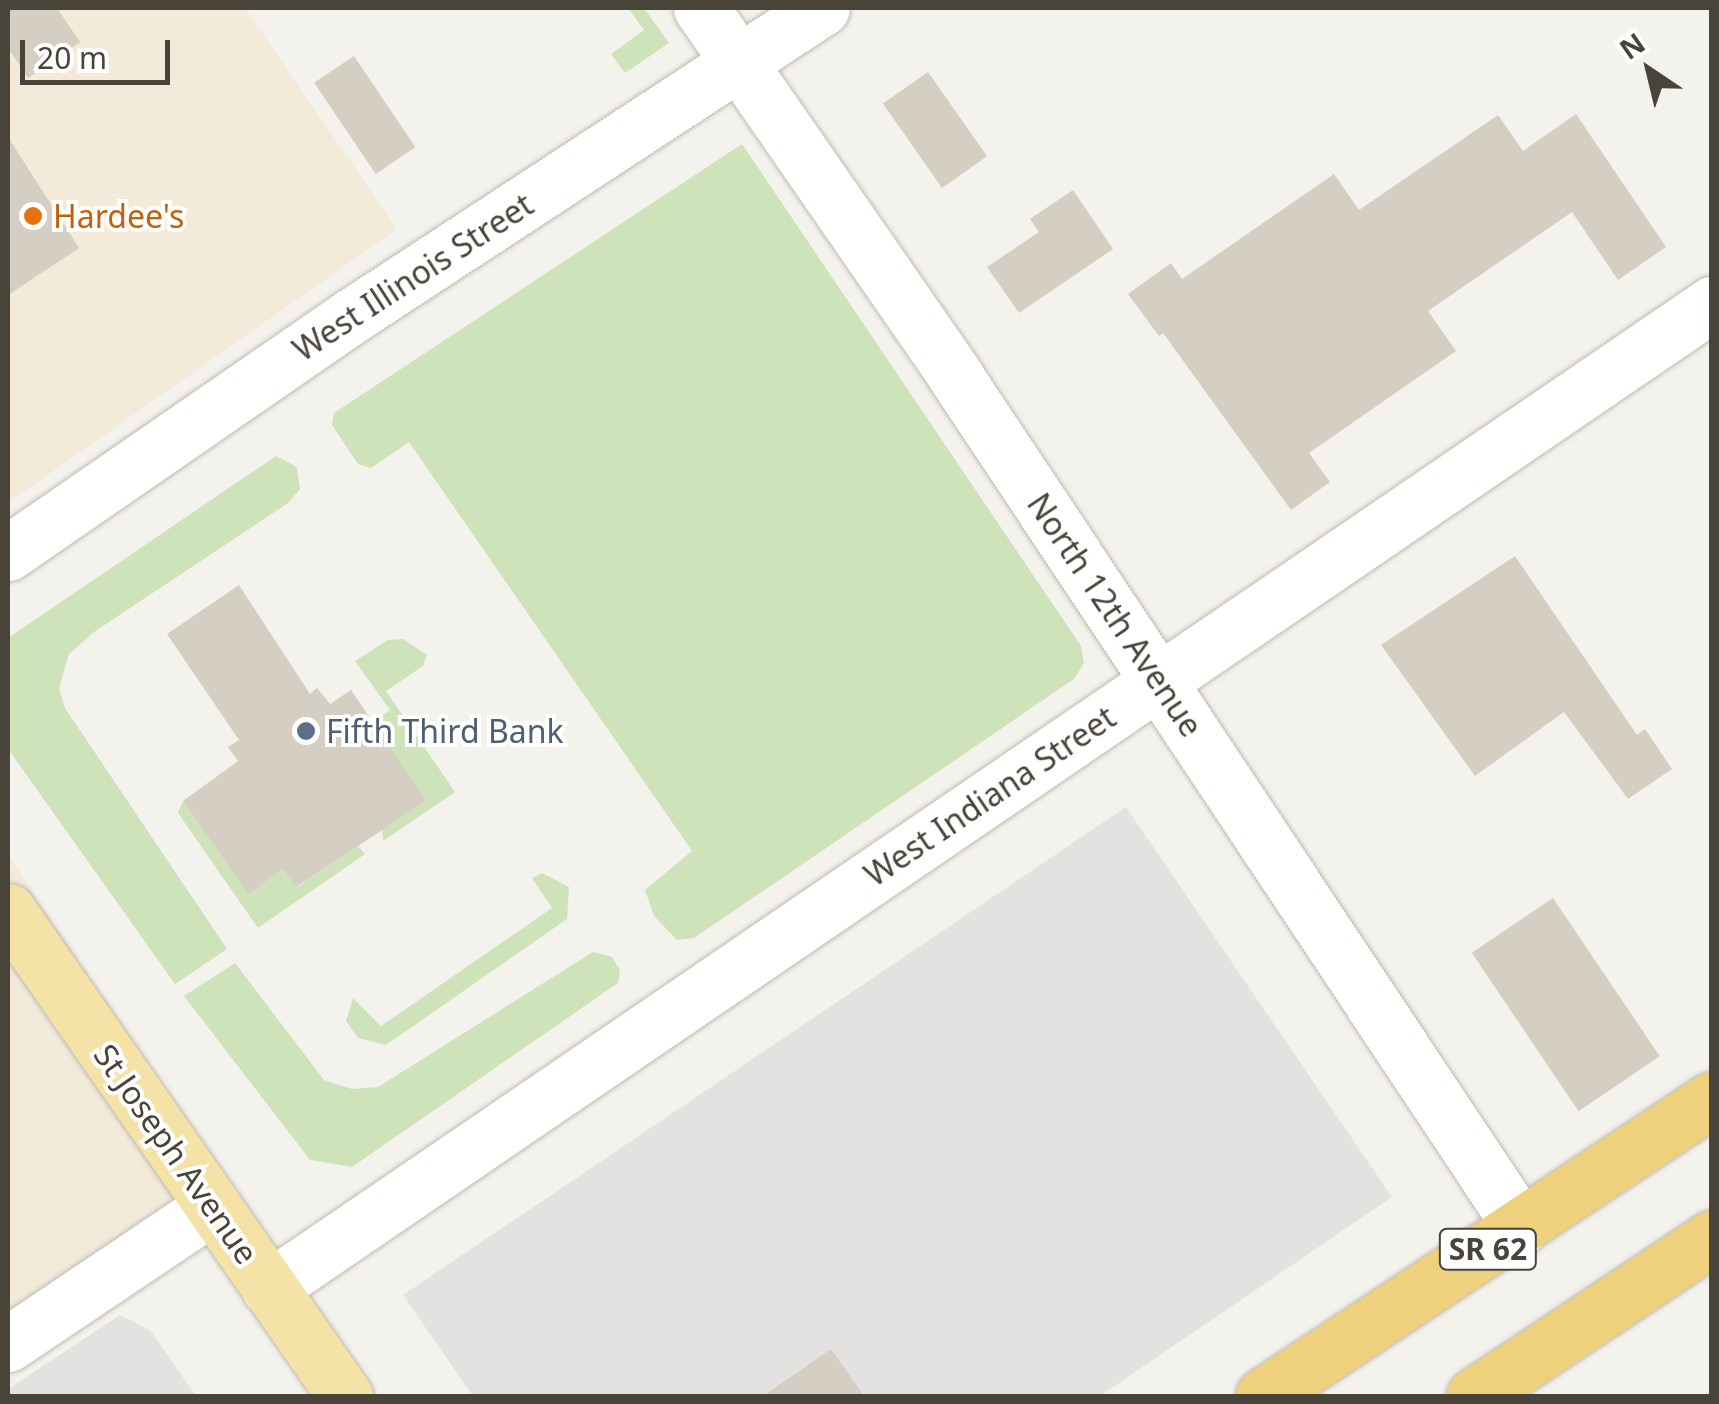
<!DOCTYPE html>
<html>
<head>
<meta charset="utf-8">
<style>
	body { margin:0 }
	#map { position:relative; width:1719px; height:1404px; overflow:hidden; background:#f4f2ec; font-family:"Noto Sans",sans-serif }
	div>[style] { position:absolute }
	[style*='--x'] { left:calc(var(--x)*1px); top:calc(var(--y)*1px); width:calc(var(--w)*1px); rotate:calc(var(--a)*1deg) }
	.commercial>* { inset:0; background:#f3eada }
	.green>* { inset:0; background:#cee3ba }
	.parking>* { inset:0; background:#e4e2e0 }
	.building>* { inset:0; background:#d5cfc3; transform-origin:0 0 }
	.roads { filter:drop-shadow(0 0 2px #bfbaaf) drop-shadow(0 0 2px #bfbaaf) }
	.minor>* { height:55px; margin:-27.5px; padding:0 27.5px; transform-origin:27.5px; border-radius:27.5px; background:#fff }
	.major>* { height:55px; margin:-27.5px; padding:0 27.5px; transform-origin:27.5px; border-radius:27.5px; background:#f4e2a6 }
	.highway>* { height:55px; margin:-27.5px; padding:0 27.5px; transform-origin:27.5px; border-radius:27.5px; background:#eed07d }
	.dots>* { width:28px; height:28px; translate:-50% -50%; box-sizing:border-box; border:5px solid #fff; border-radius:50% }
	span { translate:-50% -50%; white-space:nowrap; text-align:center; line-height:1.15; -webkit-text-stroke:8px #fff; paint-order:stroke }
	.shield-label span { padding:2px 8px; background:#fff; border:2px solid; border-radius:8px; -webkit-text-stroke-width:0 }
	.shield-label { font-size:30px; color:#48443a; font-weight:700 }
	.food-label { font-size:32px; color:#c56008 }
	.left { translate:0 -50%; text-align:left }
	.street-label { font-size:32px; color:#48443a }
	.service-label { font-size:32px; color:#4e5e75 }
	.frame { position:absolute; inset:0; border:10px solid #48443a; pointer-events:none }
	.north { position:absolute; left:1599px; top:20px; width:100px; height:100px; -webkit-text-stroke:8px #fff; paint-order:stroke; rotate:325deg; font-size:28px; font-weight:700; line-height:40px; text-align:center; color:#48443a }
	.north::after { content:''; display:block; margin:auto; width:35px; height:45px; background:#48443a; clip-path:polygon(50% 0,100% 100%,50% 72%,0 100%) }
	.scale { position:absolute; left:20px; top:40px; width:150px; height:45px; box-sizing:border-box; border:5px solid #48443a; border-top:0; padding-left:12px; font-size:30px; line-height:35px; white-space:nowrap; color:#48443a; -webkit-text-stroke:8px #fff; paint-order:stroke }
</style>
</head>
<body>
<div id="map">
	<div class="commercial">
		<div style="clip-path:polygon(8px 8px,245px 8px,397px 229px,8px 503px)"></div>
		<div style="clip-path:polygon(8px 855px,224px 1178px,8px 1323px)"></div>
	</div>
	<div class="green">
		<div style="clip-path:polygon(628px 8px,644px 8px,669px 43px,625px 73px,611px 54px,644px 30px)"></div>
		<div style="clip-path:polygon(742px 144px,1081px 646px,1084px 663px,1074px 679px,694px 938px,677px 940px,654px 916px,645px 890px,692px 851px,409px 442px,371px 468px,358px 464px,332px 425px,334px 413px)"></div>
		<div style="clip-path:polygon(276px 456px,297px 467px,300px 489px,288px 503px,94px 632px,69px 654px,59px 688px,65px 708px,227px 949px,175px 984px,8px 749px,8px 638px)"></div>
		<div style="clip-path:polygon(403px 639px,427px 655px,423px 666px,386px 691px,455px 792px,383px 841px,372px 722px,390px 710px,355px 661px,388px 640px)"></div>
		<div style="clip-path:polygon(183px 801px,248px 893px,283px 869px,297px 887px,358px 846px,365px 854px,258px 928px,178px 813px)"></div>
		<div style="clip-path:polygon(542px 873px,569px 887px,567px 919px,386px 1045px,358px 1038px,346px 1021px,353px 998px,381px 1026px,552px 908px,532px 878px)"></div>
		<div style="clip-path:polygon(593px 952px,612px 957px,620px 970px,618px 983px,352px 1167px,310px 1160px,184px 996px,235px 963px,324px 1080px,352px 1089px,378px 1087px)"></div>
	</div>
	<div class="parking">
		<div style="clip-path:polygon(1126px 807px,1392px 1197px,1100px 1396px,473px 1396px,403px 1295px)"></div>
		<div style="clip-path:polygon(120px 1315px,150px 1330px,196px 1396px,8px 1396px,8px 1389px)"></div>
	</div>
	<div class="building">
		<div style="clip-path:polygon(8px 8px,57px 8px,80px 42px,28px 78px,8px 48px)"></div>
		<div style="left:354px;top:56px;width:110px;height:48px;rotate:56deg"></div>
		<div style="left:928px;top:72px;width:103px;height:55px;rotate:55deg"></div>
		<div style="clip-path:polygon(1576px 114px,1666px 247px,1618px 280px,1572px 212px,1428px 311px,1456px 351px,1309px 453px,1330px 482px,1291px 510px,1163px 333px,1159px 336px,1128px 294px,1171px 263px,1182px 279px,1334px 174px,1359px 210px,1498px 115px,1523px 151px)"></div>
		<div style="clip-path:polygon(8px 137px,79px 248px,8px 295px)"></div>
		<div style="clip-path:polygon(1073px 190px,1113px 249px,1019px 313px,987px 267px,1039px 232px,1030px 219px)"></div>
		<div style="clip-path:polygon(1515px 556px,1637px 735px,1645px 729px,1672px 769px,1628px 799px,1564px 712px,1475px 776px,1381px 645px)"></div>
		<div style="clip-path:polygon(239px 585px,310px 694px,317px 688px,330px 704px,351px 690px,426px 801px,296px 887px,283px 869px,248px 894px,183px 801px,238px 761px,228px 747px,239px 740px,167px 634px)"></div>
		<div style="left:1553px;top:898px;width:191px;height:98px;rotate:56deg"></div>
		<div style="clip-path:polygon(831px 1349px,864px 1396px,763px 1396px)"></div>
	</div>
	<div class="roads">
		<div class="minor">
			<div style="--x:701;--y:8;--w:445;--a:55.3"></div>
			<div style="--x:954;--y:374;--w:1024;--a:56.39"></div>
			<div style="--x:8;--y:553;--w:416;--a:-34.6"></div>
			<div style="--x:350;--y:317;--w:564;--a:-33.21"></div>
			<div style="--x:269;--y:1288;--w:1747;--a:-34.29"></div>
			<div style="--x:8;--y:1344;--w:246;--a:-33.9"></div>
		</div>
		<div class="major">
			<div style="--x:8;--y:911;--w:591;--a:55.21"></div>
		</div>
		<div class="highway">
			<div style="--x:1263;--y:1396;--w:538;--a:-33.48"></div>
			<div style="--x:1474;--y:1396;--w:286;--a:-33.6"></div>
		</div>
	</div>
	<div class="dots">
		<div style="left:33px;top:216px;background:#e8710a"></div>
		<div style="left:306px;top:731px;background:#5c6f8a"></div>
	</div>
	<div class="shield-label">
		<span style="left:1488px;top:1249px">SR 62</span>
	</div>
	<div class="food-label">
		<span class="left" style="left:53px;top:216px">Hardee's</span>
	</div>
	<div class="street-label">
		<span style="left:413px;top:277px;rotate:-33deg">West Illinois Street</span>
		<span style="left:1115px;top:615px;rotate:56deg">North 12th Avenue</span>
		<span style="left:990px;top:796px;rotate:-34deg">West Indiana Street</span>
		<span style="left:176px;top:1154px;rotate:55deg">St Joseph Avenue</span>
	</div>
	<div class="service-label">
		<span class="left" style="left:326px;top:731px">Fifth Third Bank</span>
	</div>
	<div class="frame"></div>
	<div class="north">N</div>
	<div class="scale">20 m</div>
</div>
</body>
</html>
